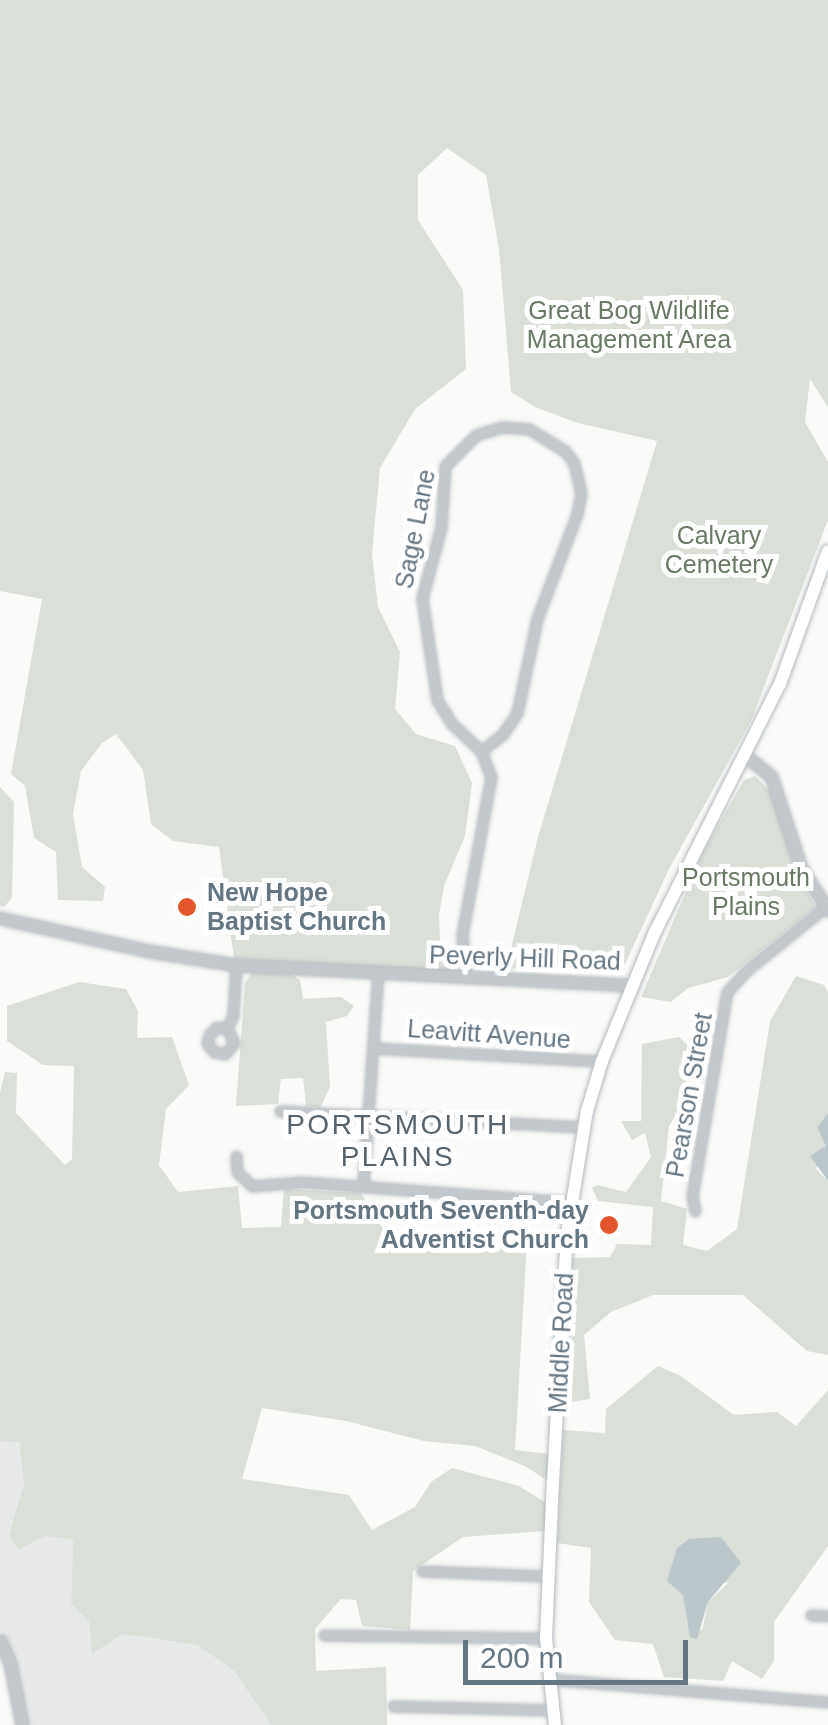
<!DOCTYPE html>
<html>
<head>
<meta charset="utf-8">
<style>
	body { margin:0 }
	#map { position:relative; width:828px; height:1725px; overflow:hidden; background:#fafaf8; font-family:Helvetica,sans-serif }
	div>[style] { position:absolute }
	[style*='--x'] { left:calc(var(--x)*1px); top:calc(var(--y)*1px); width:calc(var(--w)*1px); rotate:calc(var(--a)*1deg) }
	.built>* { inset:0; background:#e8e9e9 }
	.green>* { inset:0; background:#dadfd7 }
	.water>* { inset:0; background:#bbc7cb }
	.roads { filter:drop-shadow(0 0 2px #b3babf) drop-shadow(0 0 2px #b3babf) }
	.minor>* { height:9px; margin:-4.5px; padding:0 4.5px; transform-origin:4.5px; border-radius:4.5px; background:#c3c8cc }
	.tertiary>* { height:11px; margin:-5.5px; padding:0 5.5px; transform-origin:5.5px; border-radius:5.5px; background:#c3c8cc }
	.secondary>* { height:12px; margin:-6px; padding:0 6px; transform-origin:6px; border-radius:6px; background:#fff }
	.dots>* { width:28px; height:28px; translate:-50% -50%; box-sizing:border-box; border:5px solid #fff; border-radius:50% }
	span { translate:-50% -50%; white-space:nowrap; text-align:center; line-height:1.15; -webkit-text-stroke:10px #fff; paint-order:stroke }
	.park-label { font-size:25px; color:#687a64 }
	.street-label { font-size:25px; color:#657683 }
	.poi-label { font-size:25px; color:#657683; font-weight:700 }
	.left { translate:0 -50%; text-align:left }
	.right { translate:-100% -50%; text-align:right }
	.neighbourhood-label { font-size:28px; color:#57646e; letter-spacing:2.5px }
	.scale { position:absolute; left:463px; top:1640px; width:225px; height:45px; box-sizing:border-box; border:5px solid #657683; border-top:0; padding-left:12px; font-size:30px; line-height:35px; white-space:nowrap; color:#657683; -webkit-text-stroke:8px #fff; paint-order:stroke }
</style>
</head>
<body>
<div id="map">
	<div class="built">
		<div style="clip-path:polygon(0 1441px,19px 1441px,24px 1483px,9px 1535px,20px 1548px,45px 1535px,73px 1540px,71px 1604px,89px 1622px,92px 1653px,121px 1634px,197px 1645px,234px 1671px,271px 1725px,28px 1725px,14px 1658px,0 1629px)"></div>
	</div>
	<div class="green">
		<div style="clip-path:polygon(0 0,828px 0,828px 407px,810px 379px,805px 422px,828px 462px,828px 520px,751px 721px,669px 869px,625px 964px,506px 969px,538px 837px,657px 441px,578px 423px,535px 407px,511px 392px,499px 249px,486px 175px,447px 148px,418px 175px,418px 220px,463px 290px,466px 369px,415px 409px,380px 468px,372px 554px,378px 607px,400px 652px,395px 709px,416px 734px,455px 746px,472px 783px,465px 836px,444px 886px,439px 915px,440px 944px,458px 972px,234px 959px,219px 847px,173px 841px,151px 824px,143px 770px,116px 734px,102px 743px,81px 771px,73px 814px,82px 867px,105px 887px,103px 901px,58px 900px,56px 852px,34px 838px,25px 786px,11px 774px,42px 599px,0 591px)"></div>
		<div style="clip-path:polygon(755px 776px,772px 793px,796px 872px,816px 907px,728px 977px,688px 988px,671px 1002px,641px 997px,703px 852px,744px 780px)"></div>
		<div style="clip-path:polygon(0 787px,14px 802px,12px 898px,4px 907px,0 906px)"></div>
		<div style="clip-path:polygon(252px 972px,292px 975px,300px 980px,303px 999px,341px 997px,354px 1006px,347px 1016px,326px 1022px,330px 1087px,320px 1108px,306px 1106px,303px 1078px,281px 1079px,278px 1104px,236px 1106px,245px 983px)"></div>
		<div style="clip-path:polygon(796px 976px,824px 985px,828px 992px,828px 1113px,817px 1127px,826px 1145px,816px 1169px,828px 1181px,828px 1355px,807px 1351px,743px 1295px,653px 1295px,611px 1312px,584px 1335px,590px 1399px,564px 1403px,573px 1258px,610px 1257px,617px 1244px,651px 1245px,653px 1207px,598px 1201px,592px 1188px,597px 1185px,626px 1192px,651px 1157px,645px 1133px,632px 1140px,621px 1121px,641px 1121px,642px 1044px,679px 1037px,693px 1050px,684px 1101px,669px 1126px,661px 1201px,687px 1209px,683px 1245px,707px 1251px,737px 1229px,770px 1021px)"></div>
		<div style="clip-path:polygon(79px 982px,126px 989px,138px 1011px,137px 1038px,172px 1037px,189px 1085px,166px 1109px,159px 1165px,178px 1192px,238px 1186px,242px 1228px,281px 1227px,284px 1189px,361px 1193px,384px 1231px,527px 1241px,515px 1450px,549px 1454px,548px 1481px,525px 1466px,475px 1446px,424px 1441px,346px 1421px,262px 1408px,242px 1479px,349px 1495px,372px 1530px,415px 1507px,431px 1482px,452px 1468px,519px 1486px,546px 1503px,545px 1531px,463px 1537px,413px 1571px,410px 1630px,362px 1626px,356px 1600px,341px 1599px,315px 1629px,316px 1671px,386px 1667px,387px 1725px,271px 1725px,234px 1671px,197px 1645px,122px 1634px,92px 1654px,89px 1622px,71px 1604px,73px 1540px,45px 1536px,19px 1549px,9px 1535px,24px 1483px,19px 1442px,0 1441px,0 1093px,5px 1072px,17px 1073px,16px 1113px,65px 1165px,72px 1159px,74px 1066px,43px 1065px,7px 1041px,7px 1006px)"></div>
		<div style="clip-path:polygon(evenodd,658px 1366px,679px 1375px,734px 1415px,777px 1412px,796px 1426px,828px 1390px,828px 1546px,774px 1622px,774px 1661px,762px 1679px,732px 1661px,723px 1681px,664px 1677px,653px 1644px,615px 1640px,589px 1602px,591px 1548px,557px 1543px,563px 1430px,605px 1433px,606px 1409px,658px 1366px,729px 1582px,708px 1602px,702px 1631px,683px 1594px,729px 1582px)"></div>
	</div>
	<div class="water">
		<div style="clip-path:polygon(828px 1113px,828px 1181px,810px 1156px,826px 1146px,817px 1127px)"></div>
		<div style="clip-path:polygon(721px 1537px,741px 1563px,708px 1602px,697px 1639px,690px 1637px,683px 1595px,667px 1581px,677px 1548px,689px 1539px)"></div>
	</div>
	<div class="roads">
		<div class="minor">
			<div style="--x:466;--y:978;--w:43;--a:-95.3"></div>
			<div style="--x:462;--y:935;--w:161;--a:-79.6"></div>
			<div style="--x:491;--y:777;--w:28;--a:-111"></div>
			<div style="--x:481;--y:751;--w:40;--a:-137"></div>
			<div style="--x:452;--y:724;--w:28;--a:-122"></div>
			<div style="--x:437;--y:700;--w:103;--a:-98.4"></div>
			<div style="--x:422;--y:598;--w:73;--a:-75"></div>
			<div style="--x:441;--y:527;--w:61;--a:-86.2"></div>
			<div style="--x:445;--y:466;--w:44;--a:-45"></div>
			<div style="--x:476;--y:435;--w:27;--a:-17"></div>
			<div style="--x:502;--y:427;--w:27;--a:4"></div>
			<div style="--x:529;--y:429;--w:42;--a:31.4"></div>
			<div style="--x:565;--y:451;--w:15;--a:53"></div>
			<div style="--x:574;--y:463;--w:31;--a:77"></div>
			<div style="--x:581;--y:493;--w:21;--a:101"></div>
			<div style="--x:577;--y:514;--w:112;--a:110.9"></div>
			<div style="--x:537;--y:619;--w:96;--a:102"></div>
			<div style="--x:517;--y:713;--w:25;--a:124"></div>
			<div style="--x:503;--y:734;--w:28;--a:142"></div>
			<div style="--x:227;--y:1028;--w:10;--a:-174"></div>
			<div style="--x:217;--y:1027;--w:11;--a:135"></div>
			<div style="--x:209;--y:1035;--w:8;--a:104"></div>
			<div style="--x:207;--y:1043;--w:11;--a:52"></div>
			<div style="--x:214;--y:1052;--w:11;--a:10"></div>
			<div style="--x:225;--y:1054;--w:14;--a:-51"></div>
			<div style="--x:234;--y:1043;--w:17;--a:-115"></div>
			<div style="--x:227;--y:1028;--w:14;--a:-65"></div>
			<div style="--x:233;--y:1015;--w:50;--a:-86.6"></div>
			<div style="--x:374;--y:1048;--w:228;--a:3.3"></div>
			<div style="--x:280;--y:1111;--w:304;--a:3"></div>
			<div style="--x:236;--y:1156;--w:16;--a:86"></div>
			<div style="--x:237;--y:1172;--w:21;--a:43"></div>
			<div style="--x:252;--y:1186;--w:50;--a:-4.6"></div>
			<div style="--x:302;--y:1182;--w:270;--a:4.3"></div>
			<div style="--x:363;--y:1186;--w:213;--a:-86"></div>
			<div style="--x:695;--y:1211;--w:15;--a:-101"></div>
			<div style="--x:692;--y:1196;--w:207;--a:-80.3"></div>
			<div style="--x:727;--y:992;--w:28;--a:-48"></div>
			<div style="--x:746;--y:971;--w:102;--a:-39"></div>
			<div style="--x:422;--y:1571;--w:126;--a:2.3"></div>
			<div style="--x:811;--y:1615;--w:17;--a:3"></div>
			<div style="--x:324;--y:1635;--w:222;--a:0.8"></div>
			<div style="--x:548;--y:1679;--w:281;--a:4.7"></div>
			<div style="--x:393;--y:1706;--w:159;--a:1.4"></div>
		</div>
		<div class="tertiary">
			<div style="--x:746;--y:756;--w:32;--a:39"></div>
			<div style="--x:771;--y:776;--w:97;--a:71.9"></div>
			<div style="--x:801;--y:868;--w:50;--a:57.3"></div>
			<div style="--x:0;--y:918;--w:153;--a:12.5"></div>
			<div style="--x:149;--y:951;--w:88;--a:9.1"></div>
			<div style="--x:236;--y:965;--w:398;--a:2.9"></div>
			<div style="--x:0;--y:1640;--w:25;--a:67"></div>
			<div style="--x:10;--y:1663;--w:63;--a:79"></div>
		</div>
		<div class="secondary">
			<div style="--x:555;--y:1725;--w:87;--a:-95.9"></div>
			<div style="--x:546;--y:1638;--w:138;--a:-87.5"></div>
			<div style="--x:552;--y:1500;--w:266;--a:-86.8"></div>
			<div style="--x:567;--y:1234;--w:125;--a:-80.8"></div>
			<div style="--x:587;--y:1111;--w:52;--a:-73.3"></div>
			<div style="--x:602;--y:1061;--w:139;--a:-67.7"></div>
			<div style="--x:655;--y:932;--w:278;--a:-63.3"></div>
			<div style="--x:780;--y:684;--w:141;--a:-70.2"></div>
		</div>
	</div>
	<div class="dots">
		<div style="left:187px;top:907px;background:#e4572e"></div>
		<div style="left:609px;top:1225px;background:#e4572e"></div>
	</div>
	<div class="park-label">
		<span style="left:629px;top:325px">Great Bog Wildlife<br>Management Area</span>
		<span style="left:719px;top:550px">Calvary<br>Cemetery</span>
		<span style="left:746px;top:892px">Portsmouth<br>Plains</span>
	</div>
	<div class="street-label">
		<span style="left:415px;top:529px;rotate:-79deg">Sage Lane</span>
		<span style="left:525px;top:958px;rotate:2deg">Peverly Hill Road</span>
		<span style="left:489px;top:1034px;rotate:4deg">Leavitt Avenue</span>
		<span style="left:689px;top:1095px;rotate:-80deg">Pearson Street</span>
		<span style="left:561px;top:1343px;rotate:-87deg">Middle Road</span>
	</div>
	<div class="poi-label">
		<span class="left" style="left:207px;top:907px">New Hope<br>Baptist Church</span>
		<span class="right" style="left:589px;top:1225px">Portsmouth Seventh-day<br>Adventist Church</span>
	</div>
	<div class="neighbourhood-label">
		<span style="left:398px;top:1141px">PORTSMOUTH<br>PLAINS</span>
	</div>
	<div class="scale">200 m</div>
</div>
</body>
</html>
